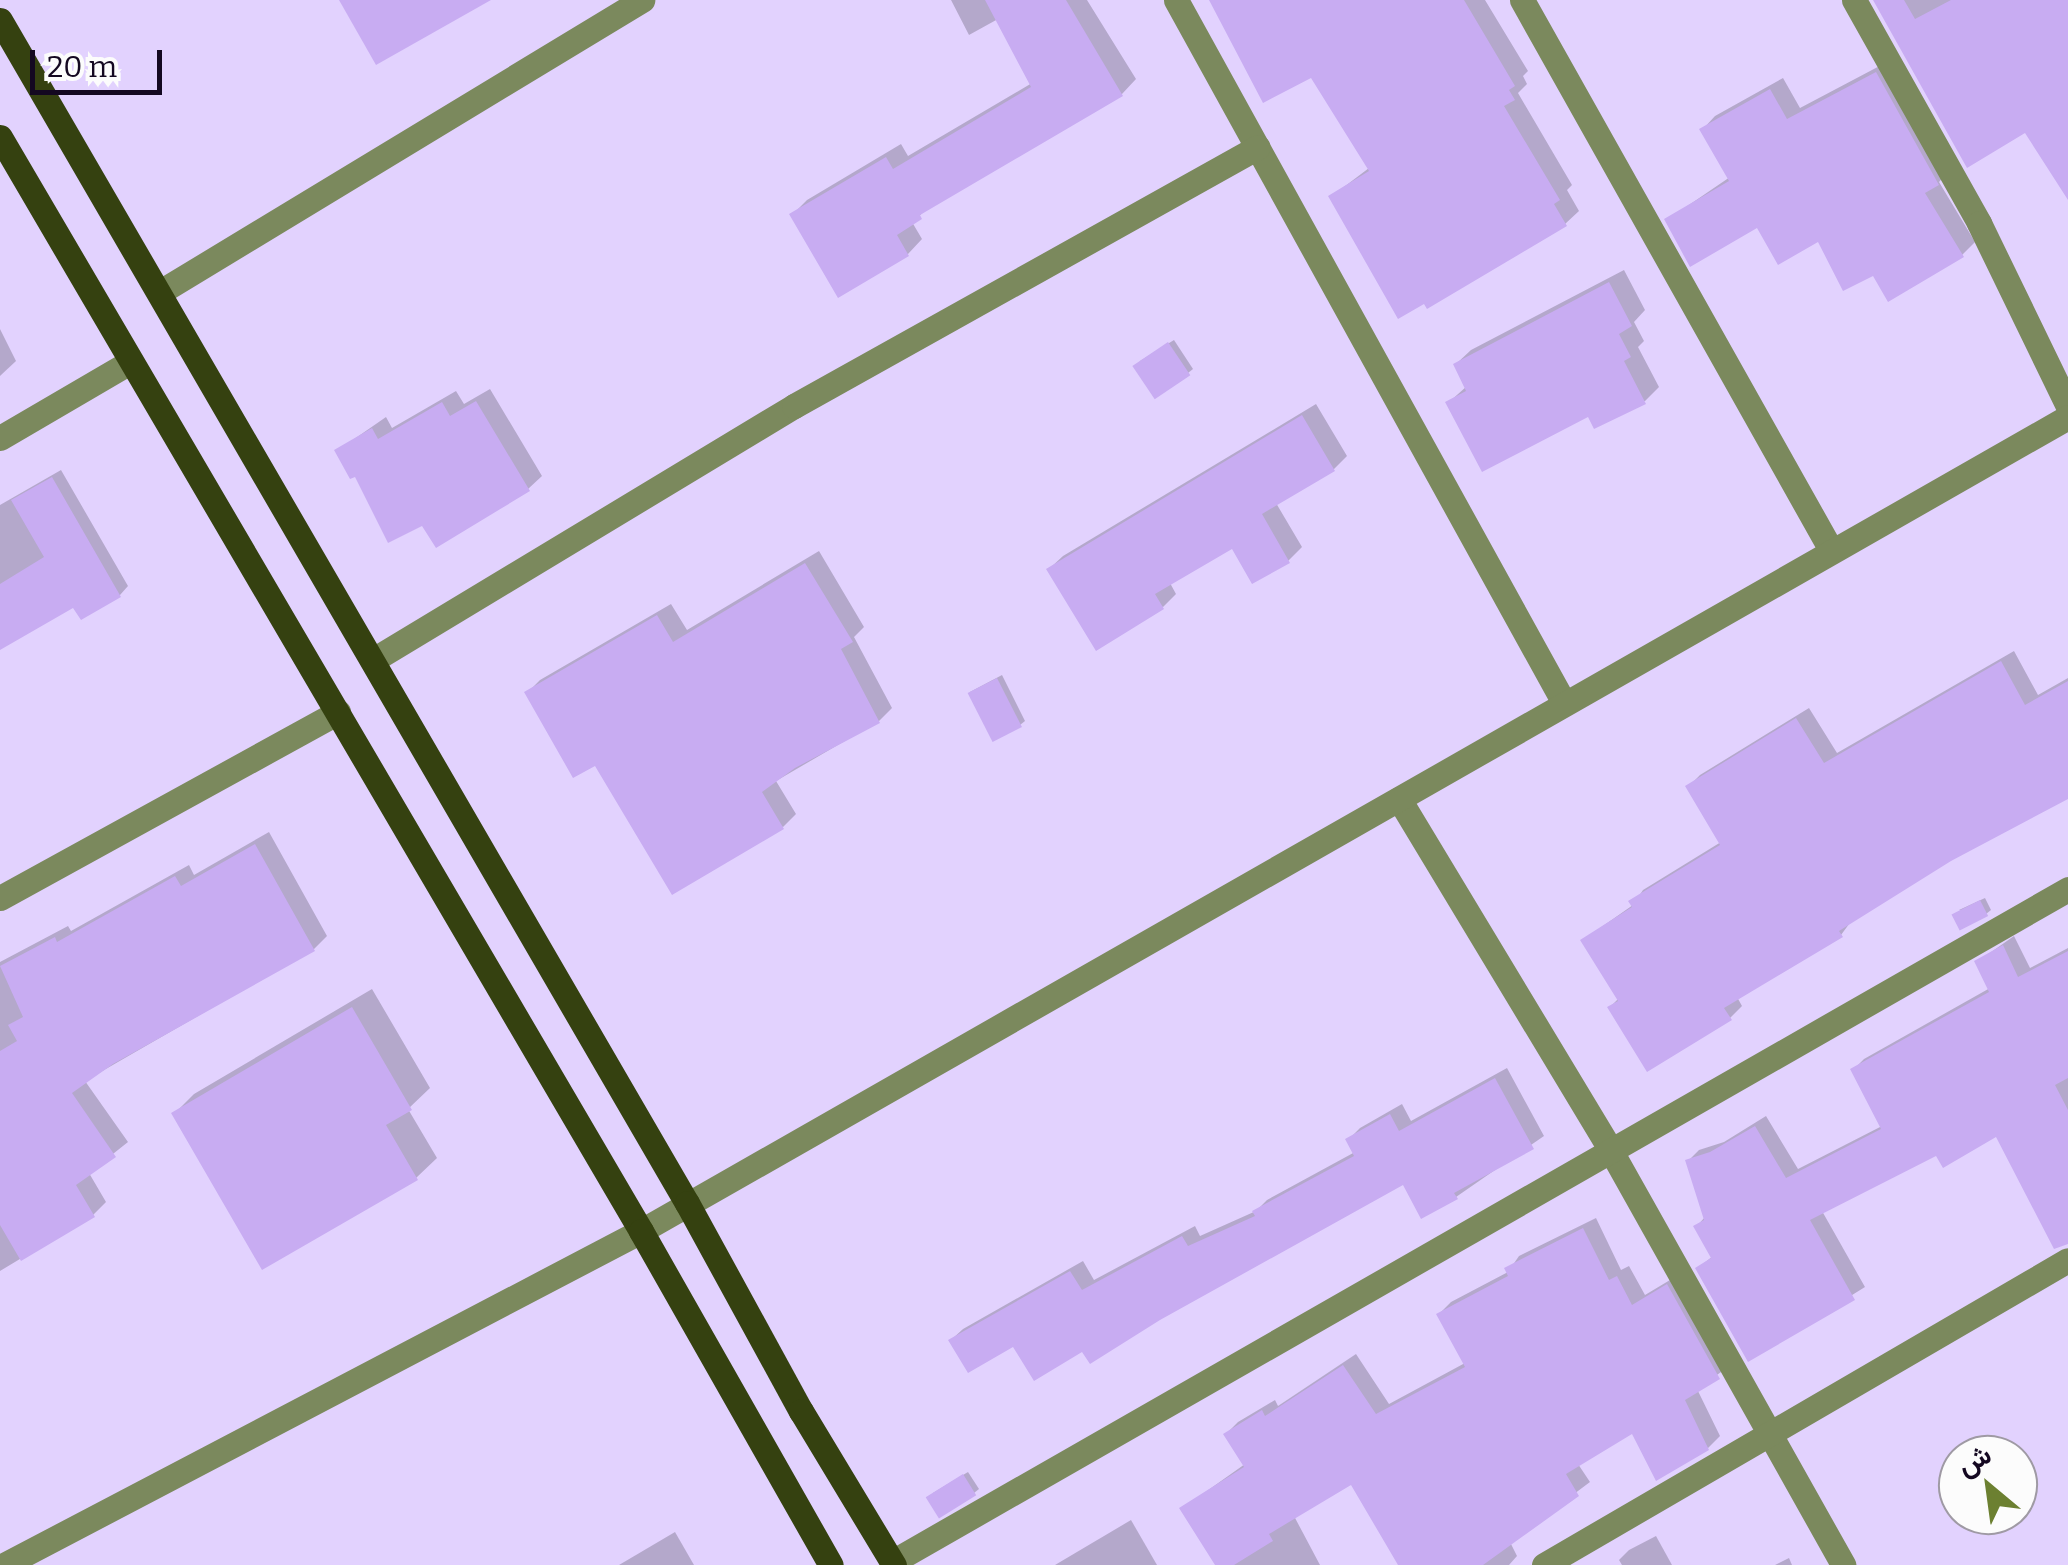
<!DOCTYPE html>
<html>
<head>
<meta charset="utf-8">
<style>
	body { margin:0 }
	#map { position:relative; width:2068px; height:1565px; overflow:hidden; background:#e2d2fe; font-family:Bitter,Vazirmatn,serif }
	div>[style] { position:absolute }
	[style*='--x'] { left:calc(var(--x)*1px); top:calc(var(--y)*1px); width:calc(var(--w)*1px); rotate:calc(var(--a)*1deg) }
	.shadow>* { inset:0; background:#0003 }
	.building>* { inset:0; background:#c8acf2; transform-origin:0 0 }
	.minor>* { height:25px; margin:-12.5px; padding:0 12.5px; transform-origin:12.5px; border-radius:12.5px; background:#7b895d }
	.major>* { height:25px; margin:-12.5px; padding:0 12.5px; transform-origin:12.5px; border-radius:12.5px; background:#354110 }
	span { translate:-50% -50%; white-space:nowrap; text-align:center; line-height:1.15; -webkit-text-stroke:9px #fcfcfc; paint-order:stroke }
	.north { position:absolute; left:1938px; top:1435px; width:100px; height:100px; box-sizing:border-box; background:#fcfcfc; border:2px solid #9f9aa4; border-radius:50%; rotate:331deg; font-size:28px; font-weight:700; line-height:40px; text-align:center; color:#140821 }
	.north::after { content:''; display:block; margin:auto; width:35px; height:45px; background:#6c8031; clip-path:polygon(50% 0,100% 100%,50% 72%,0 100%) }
	.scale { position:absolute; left:30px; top:50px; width:132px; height:45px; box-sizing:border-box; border:5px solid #140821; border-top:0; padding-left:12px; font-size:30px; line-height:35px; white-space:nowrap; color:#140821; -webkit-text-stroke:8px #fcfcfc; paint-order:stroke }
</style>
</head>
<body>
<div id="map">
	<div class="shadow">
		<div style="clip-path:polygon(951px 0,1087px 0,1136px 79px,1122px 94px,933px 204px,912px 222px,922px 239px,908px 254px,839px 294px,792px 215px,807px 200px,901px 144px,908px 156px,1032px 83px,998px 19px,969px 35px)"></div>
		<div style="clip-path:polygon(1212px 0,1485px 0,1528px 71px,1523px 76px,1527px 84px,1518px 93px,1572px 185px,1567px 190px,1579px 211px,1565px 224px,1332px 196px,1369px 168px,1312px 75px)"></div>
		<div style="clip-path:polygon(1876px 0,2068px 0,2068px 195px,2026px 130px)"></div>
		<div style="clip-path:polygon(1889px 61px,1950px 170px,1939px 182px,1975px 242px,1962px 255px,1874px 272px,1819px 239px,1758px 225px,1667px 220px,1730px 177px,1703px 129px,1715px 116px,1783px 78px,1800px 108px)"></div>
		<div style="clip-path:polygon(1624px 270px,1645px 310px,1634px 322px,1644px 341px,1638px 347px,1659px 387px,1645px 401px,1589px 413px,1448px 403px,1467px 386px,1456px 364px,1471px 350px)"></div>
		<div style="clip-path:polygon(0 329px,16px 361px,0 376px)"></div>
		<div style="clip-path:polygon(1174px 340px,1193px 369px,1188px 373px,1140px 361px)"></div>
		<div style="clip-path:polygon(490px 389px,542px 476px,528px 489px,423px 523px,356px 473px,337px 451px,386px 417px,392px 428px,456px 391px,464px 404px)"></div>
		<div style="clip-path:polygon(1316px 404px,1347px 456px,1334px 469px,1276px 503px,1302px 547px,1288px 561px,1233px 546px,1170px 583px,1176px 594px,1163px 607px,1049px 569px,1063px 556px)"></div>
		<div style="clip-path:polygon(61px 470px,128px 586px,120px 595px,74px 604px,0 647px,0 505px)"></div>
		<div style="clip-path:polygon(819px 551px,864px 627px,854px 637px,892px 708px,879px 721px,776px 781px,796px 814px,783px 827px,596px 762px,527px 693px,540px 680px,671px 604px,687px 630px)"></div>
		<div style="clip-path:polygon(2014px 651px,2038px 695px,2068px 678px,2068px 797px,1950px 859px,1852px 920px,1841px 935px,1737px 997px,1742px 1006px,1730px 1018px,1610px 1007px,1619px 998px,1583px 940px,1633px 905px,1643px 890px,1721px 842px,1688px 787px,1700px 775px,1809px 708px,1837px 753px)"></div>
		<div style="clip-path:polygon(1002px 675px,1025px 721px,1020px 725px,970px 692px)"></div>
		<div style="clip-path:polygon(269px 832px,327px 936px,314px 949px,85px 1081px,128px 1142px,89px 1173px,106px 1202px,93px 1215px,0 1271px,0 962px,68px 926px,71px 931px,189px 865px,194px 875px)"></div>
		<div style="clip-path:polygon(1985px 898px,1991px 910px,1986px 914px,1959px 910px)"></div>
		<div style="clip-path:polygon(2014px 936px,2030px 968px,2068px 948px,2068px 1239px,1997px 1133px,1936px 1152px,1822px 1211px,1865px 1287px,1749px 1359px,1698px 1268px,1713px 1256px,1696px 1227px,1705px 1217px,1688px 1161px,1699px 1150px,1724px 1142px,1766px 1116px,1798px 1169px,1882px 1126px,1853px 1070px,1864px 1059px,1990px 988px,1977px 962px)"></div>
		<div style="clip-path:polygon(372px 989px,430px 1088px,408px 1109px,437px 1158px,416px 1178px,174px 1114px,194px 1094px)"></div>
		<div style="clip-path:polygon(1507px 1068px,1544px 1136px,1456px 1197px,1404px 1182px,1082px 1348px,951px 1340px,963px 1329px,1083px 1261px,1094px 1280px,1195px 1226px,1200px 1236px,1256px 1211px,1267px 1200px,1355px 1152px,1348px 1140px,1360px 1128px,1402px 1104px,1411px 1121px)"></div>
		<div style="clip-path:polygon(1596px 1218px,1621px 1270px,1629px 1266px,1645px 1295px,1680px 1274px,1731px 1365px,1697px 1389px,1720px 1436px,1708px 1448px,1633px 1431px,1578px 1464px,1590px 1482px,1510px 1542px,1517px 1556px,1509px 1565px,1461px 1565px,1352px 1481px,1294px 1516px,1320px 1565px,1218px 1565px,1183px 1508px,1245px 1464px,1226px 1434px,1238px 1422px,1275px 1400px,1278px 1406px,1356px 1354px,1389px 1404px,1465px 1363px,1439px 1314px,1451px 1302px,1508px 1272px,1519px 1256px)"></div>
		<div style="clip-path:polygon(968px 1472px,979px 1489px,974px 1493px,933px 1493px)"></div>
		<div style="clip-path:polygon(1131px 1520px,1157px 1565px,1055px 1565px)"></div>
		<div style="clip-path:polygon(675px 1532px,694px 1565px,619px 1565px)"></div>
		<div style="clip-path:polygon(1656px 1536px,1672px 1565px,1622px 1565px,1619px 1560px,1629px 1550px)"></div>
		<div style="clip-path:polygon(1789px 1558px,1792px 1565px,1775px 1565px)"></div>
	</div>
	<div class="building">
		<div style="clip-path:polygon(339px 0,491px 0,376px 65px)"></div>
		<div style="clip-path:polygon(985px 0,1066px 0,1123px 96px,920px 215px,922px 219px,897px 235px,909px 256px,838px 298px,789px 214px,886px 157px,893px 169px,1031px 87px)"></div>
		<div style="clip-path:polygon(1209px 0,1464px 0,1515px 86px,1509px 90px,1515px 100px,1504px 106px,1560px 200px,1554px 204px,1567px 226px,1427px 309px,1424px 304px,1398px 319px,1328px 196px,1369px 171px,1311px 78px,1263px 103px)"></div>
		<div style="clip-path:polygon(1873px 0,1904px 0,1915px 19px,1951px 0,2068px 0,2068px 200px,2025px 133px,1967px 168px)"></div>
		<div style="clip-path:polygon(1876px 72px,1939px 185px,1925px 193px,1964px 257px,1888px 302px,1873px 276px,1843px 291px,1818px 242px,1778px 265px,1757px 228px,1690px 267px,1664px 219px,1729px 181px,1699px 129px,1770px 89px,1787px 119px)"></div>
		<div style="clip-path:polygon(1609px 282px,1632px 326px,1619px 334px,1631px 357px,1624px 361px,1646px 404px,1594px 429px,1588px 417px,1482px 472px,1445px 402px,1466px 391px,1453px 364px)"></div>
		<div style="left:1168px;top:342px;width:40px;height:43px;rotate:56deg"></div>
		<div style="clip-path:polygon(476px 401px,530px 491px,436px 548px,422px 526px,388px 543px,355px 477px,350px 479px,334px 450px,372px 428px,378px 439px,442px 402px,450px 416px)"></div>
		<div style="clip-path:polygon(1302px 415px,1335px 471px,1262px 514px,1290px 563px,1252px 584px,1232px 549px,1155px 594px,1164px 609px,1096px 651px,1046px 569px)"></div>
		<div style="clip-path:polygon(52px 477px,121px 597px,81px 620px,73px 608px,0 650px,0 584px,44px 557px,11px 500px)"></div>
		<div style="clip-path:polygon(805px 563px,853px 642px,841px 649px,880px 723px,795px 768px,762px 792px,784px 829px,672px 895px,595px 766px,573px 778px,524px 692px,657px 615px,673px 642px)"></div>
		<div style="clip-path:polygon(2001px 661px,2025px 705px,2068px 681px,2068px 799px,1951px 861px,1839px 931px,1843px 937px,1724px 1008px,1732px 1020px,1647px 1072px,1607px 1007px,1618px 1001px,1580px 940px,1632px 907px,1628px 901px,1720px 845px,1685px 786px,1796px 718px,1824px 763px)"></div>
		<div style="left:997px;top:678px;width:55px;height:33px;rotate:63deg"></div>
		<div style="clip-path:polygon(255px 844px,315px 951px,113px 1064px,72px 1093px,116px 1157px,76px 1185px,95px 1217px,21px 1261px,0 1225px,0 1051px,17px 1041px,8px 1025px,23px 1017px,0 966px,55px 937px,57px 942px,175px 876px,181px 886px)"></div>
		<div style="left:1980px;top:900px;width:18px;height:32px;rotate:63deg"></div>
		<div style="clip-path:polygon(2003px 945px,2018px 977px,2068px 951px,2068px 1078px,2055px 1085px,2068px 1110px,2068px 1244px,2054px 1249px,1996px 1137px,1943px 1168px,1936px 1156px,1810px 1220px,1855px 1300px,1748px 1362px,1695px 1268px,1711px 1258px,1693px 1226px,1704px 1220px,1685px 1160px,1710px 1152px,1755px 1126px,1786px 1178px,1881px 1129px,1850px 1069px,1989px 992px,1974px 961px)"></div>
		<div style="clip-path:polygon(352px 1007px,412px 1110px,386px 1125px,418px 1180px,262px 1270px,171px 1113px)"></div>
		<div style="clip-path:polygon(1495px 1078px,1534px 1149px,1454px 1193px,1458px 1199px,1421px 1219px,1403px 1185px,1160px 1320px,1090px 1364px,1082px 1352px,1034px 1381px,1013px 1347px,968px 1373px,948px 1340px,1070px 1271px,1082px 1290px,1182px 1236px,1188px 1246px,1255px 1216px,1252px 1211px,1354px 1156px,1345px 1139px,1390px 1114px,1399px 1131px)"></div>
		<div style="clip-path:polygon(1583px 1228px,1609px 1280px,1617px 1276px,1632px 1305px,1667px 1284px,1720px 1379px,1685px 1400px,1709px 1450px,1656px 1481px,1632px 1434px,1566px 1474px,1579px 1496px,1483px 1565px,1398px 1565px,1351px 1485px,1269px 1534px,1273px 1541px,1234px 1565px,1215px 1565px,1179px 1508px,1244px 1467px,1223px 1434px,1262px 1410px,1265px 1416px,1343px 1365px,1376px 1414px,1465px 1367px,1436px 1314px,1508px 1276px,1504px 1268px)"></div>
		<div style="left:963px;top:1474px;width:25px;height:44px;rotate:58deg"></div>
	</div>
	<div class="minor">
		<div style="--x:1176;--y:0;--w:803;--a:61.1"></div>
		<div style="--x:1522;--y:0;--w:631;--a:60.67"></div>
		<div style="--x:1854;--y:0;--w:256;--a:60.7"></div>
		<div style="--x:1979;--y:223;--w:203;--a:64.1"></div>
		<div style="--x:160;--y:292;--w:564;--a:-31.21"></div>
		<div style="--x:0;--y:438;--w:151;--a:-30.3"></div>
		<div style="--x:373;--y:660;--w:492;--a:-31.1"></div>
		<div style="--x:794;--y:406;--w:531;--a:-29.17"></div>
		<div style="--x:1399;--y:799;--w:411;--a:58.9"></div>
		<div style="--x:1611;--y:1151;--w:475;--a:60.7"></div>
		<div style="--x:0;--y:898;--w:386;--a:-28.8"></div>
		<div style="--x:892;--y:1562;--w:1355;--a:-29.78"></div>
		<div style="--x:4;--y:1565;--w:719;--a:-27.67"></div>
		<div style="--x:641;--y:1231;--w:1643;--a:-29.7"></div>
		<div style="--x:1544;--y:1565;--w:606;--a:-30.2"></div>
	</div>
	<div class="major">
		<div style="--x:0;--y:20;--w:1368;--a:59.86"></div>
		<div style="--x:687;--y:1203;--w:237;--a:61.3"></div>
		<div style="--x:801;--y:1411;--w:180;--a:58.9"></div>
		<div style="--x:0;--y:137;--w:1268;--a:59.63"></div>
		<div style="--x:641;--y:1231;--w:384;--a:60.4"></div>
	</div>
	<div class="north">ش</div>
	<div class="scale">20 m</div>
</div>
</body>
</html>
